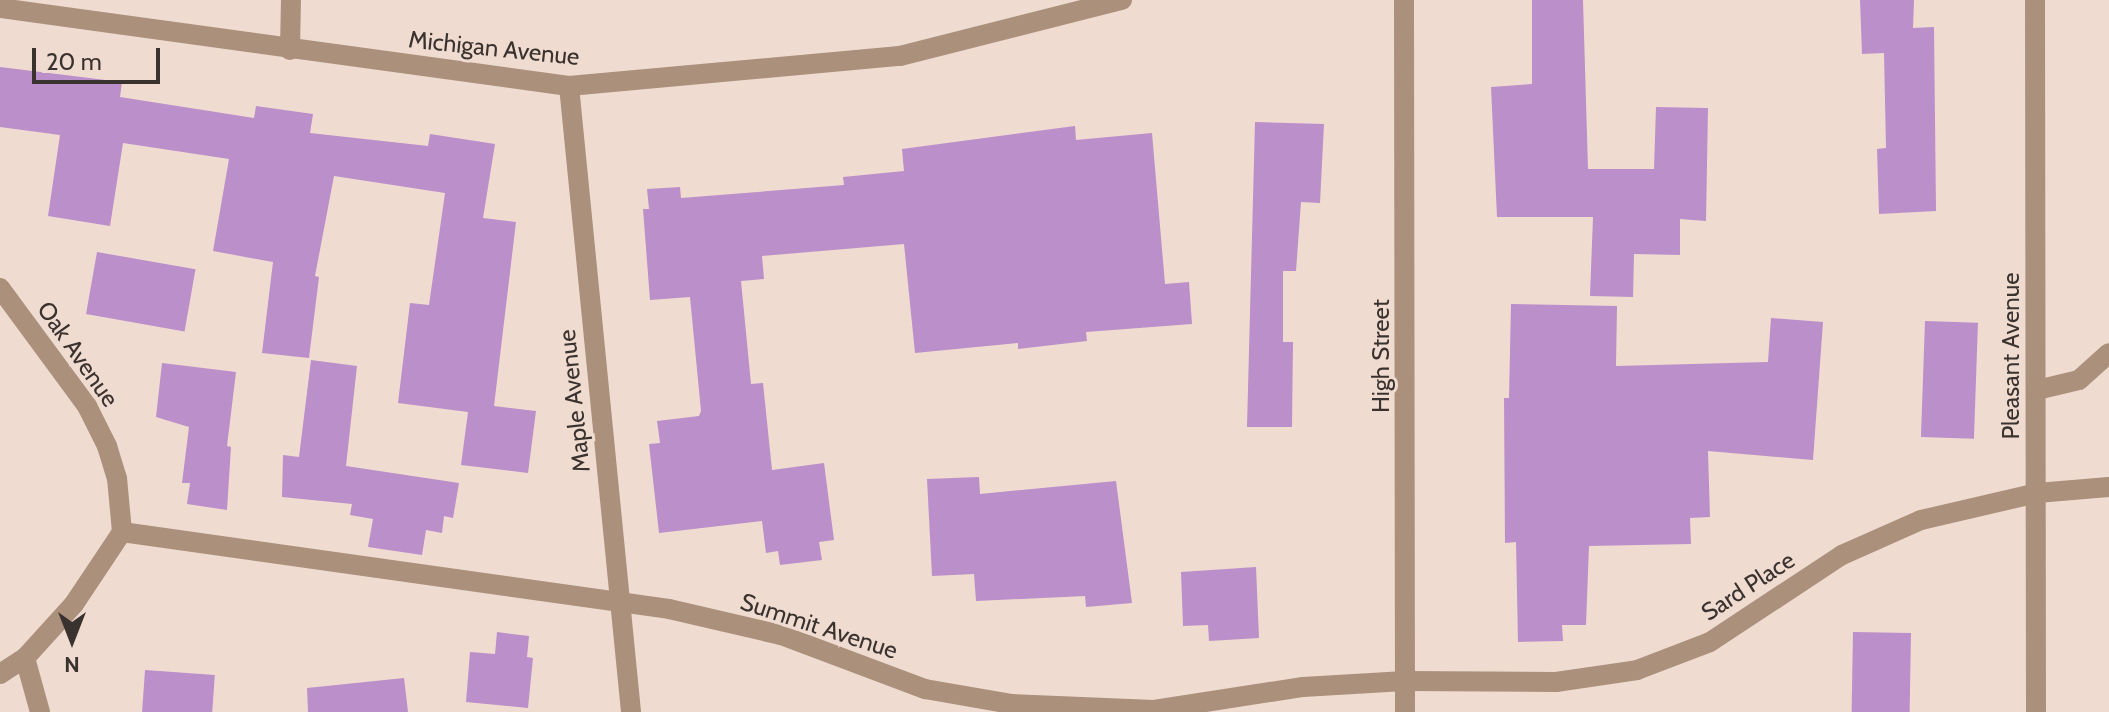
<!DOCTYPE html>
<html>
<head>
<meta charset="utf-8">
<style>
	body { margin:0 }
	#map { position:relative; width:2109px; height:712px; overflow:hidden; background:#f0dbd1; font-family:Cabin,sans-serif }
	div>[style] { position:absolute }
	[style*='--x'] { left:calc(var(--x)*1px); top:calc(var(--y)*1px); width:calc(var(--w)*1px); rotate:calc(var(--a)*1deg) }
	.building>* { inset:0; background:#ba8fca; transform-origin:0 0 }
	.minor>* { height:20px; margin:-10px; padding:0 10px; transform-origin:10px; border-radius:10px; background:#ab917c }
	span { translate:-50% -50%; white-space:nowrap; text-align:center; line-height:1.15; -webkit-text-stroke:6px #f0dbd1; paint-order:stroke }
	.street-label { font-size:24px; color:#3a322e }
	.north { position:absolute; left:32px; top:600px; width:80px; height:80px; -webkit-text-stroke:6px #f0dbd1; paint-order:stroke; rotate:180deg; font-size:22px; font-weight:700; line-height:32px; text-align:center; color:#3a322e }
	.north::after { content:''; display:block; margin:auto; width:28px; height:36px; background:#3a322e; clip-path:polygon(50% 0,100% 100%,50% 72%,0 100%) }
	.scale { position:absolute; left:32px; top:48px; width:128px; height:36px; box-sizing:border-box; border:4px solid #3a322e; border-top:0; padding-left:10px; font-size:24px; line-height:28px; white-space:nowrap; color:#3a322e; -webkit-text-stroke:6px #f0dbd1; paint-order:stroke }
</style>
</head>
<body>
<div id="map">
	<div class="building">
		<div style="clip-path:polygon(1532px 0,1583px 0,1588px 169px,1654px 169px,1656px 107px,1708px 108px,1706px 221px,1680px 219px,1680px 255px,1634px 254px,1633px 297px,1590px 296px,1593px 217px,1497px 217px,1491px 87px,1532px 84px)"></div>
		<div style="clip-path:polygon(1860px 0,1914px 0,1913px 28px,1934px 27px,1936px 211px,1879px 214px,1877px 149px,1886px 148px,1884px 53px,1862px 54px)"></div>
		<div style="clip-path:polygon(0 67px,122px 82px,120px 97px,254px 118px,256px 106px,313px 114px,310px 133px,428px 146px,430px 134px,495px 144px,483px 218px,516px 222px,494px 406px,536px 411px,528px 473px,461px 465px,468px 412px,398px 403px,410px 303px,429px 305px,445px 193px,334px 176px,315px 276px,319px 277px,309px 358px,262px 353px,273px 262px,213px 251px,229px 159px,123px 143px,110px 226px,48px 216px,60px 135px,0 127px)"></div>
		<div style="clip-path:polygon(1255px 122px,1324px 124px,1320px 203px,1301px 202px,1296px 271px,1283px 271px,1283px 342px,1293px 342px,1292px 427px,1247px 427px)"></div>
		<div style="clip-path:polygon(1075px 126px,1076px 140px,1152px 133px,1165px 284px,1189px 282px,1192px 324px,1086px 332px,1087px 341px,1018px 349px,1018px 343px,915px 353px,904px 244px,762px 256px,764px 279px,741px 281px,751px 384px,763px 383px,772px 470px,824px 463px,834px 540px,819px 542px,822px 560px,780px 565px,778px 551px,766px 553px,762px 521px,659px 533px,649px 444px,660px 443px,657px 421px,699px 416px,701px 411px,690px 297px,650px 300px,643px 209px,649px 209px,647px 189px,680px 187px,681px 198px,844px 185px,843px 177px,904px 171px,902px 149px)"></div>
		<div style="left:97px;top:252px;width:100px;height:63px;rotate:10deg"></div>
		<div style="clip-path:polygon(1511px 304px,1617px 306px,1616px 366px,1768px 362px,1771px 318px,1823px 322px,1813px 460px,1708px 451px,1710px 517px,1690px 518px,1691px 544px,1589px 546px,1586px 625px,1562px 625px,1563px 641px,1518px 642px,1516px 542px,1505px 543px,1504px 398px,1509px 398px)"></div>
		<div style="left:1925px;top:321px;width:53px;height:116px;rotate:2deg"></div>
		<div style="clip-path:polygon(311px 360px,357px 366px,346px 466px,459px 483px,453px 518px,444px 516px,442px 533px,426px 530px,422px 555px,368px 547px,373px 519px,350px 515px,352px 504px,282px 497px,283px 455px,299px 457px)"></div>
		<div style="clip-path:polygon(162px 363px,236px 372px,227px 446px,231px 447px,227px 510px,187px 504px,190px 483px,182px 483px,189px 427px,156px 417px)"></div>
		<div style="clip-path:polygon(979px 477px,980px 494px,1116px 481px,1132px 603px,1086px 607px,1085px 596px,976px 601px,974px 574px,932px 576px,927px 479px)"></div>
		<div style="clip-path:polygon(1256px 567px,1259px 638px,1209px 641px,1208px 625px,1183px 626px,1181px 572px)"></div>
		<div style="clip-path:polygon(497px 632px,529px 636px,527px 657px,533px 658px,528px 708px,466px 702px,470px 652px,495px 654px)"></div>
		<div style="left:1853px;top:632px;width:58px;height:80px;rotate:1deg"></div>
		<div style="left:145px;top:670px;width:70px;height:42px;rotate:4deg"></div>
		<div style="clip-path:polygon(404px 678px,408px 712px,308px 712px,307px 688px)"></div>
	</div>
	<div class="minor">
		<div style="--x:1404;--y:0;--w:712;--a:89.92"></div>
		<div style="--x:2035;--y:0;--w:712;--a:89.92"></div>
		<div style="--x:0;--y:8;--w:574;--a:7.81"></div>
		<div style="--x:569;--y:86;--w:332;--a:-5.2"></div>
		<div style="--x:900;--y:56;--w:229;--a:-14.2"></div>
		<div style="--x:290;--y:50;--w:50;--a:-88.9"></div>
		<div style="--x:569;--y:86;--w:629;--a:84.34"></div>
		<div style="--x:0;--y:288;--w:147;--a:53.6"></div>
		<div style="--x:87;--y:406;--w:45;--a:63.4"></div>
		<div style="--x:107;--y:446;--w:34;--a:73"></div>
		<div style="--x:117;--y:478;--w:54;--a:84.7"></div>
		<div style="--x:122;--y:532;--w:87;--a:123.7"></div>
		<div style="--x:74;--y:604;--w:73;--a:132.2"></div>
		<div style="--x:2037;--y:390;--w:43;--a:-13.4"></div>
		<div style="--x:2079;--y:380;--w:40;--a:-42"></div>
		<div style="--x:122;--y:532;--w:552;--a:8.01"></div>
		<div style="--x:669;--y:609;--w:115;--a:13.1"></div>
		<div style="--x:781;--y:635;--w:154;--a:20.6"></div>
		<div style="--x:925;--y:689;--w:87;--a:9.9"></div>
		<div style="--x:1011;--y:704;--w:143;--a:2.4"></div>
		<div style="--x:1154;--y:710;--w:151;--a:-8.8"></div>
		<div style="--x:1303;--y:687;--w:102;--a:-3.4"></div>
		<div style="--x:1405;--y:681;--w:151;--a:0.4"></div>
		<div style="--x:1556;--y:682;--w:82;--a:-8.4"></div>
		<div style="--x:1637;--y:670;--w:78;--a:-21"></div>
		<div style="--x:1710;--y:642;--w:158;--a:-33.4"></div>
		<div style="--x:1842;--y:555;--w:86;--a:-23.9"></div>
		<div style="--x:1921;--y:520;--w:119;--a:-13.1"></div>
		<div style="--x:2037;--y:493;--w:72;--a:-4.8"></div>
		<div style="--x:0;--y:674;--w:30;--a:-33"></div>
		<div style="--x:25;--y:658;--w:56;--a:74.5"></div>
	</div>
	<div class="street-label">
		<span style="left:494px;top:48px;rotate:6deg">Michigan Avenue</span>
		<span style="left:78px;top:354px;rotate:55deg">Oak Avenue</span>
		<span style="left:1381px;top:356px;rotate:-90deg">High Street</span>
		<span style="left:2011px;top:356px;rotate:-90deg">Pleasant Avenue</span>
		<span style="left:574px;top:401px;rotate:-96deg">Maple Avenue</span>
		<span style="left:1748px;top:586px;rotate:-33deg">Sard Place</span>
		<span style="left:819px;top:626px;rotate:18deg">Summit Avenue</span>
	</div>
	<div class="north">N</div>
	<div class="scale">20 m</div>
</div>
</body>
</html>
